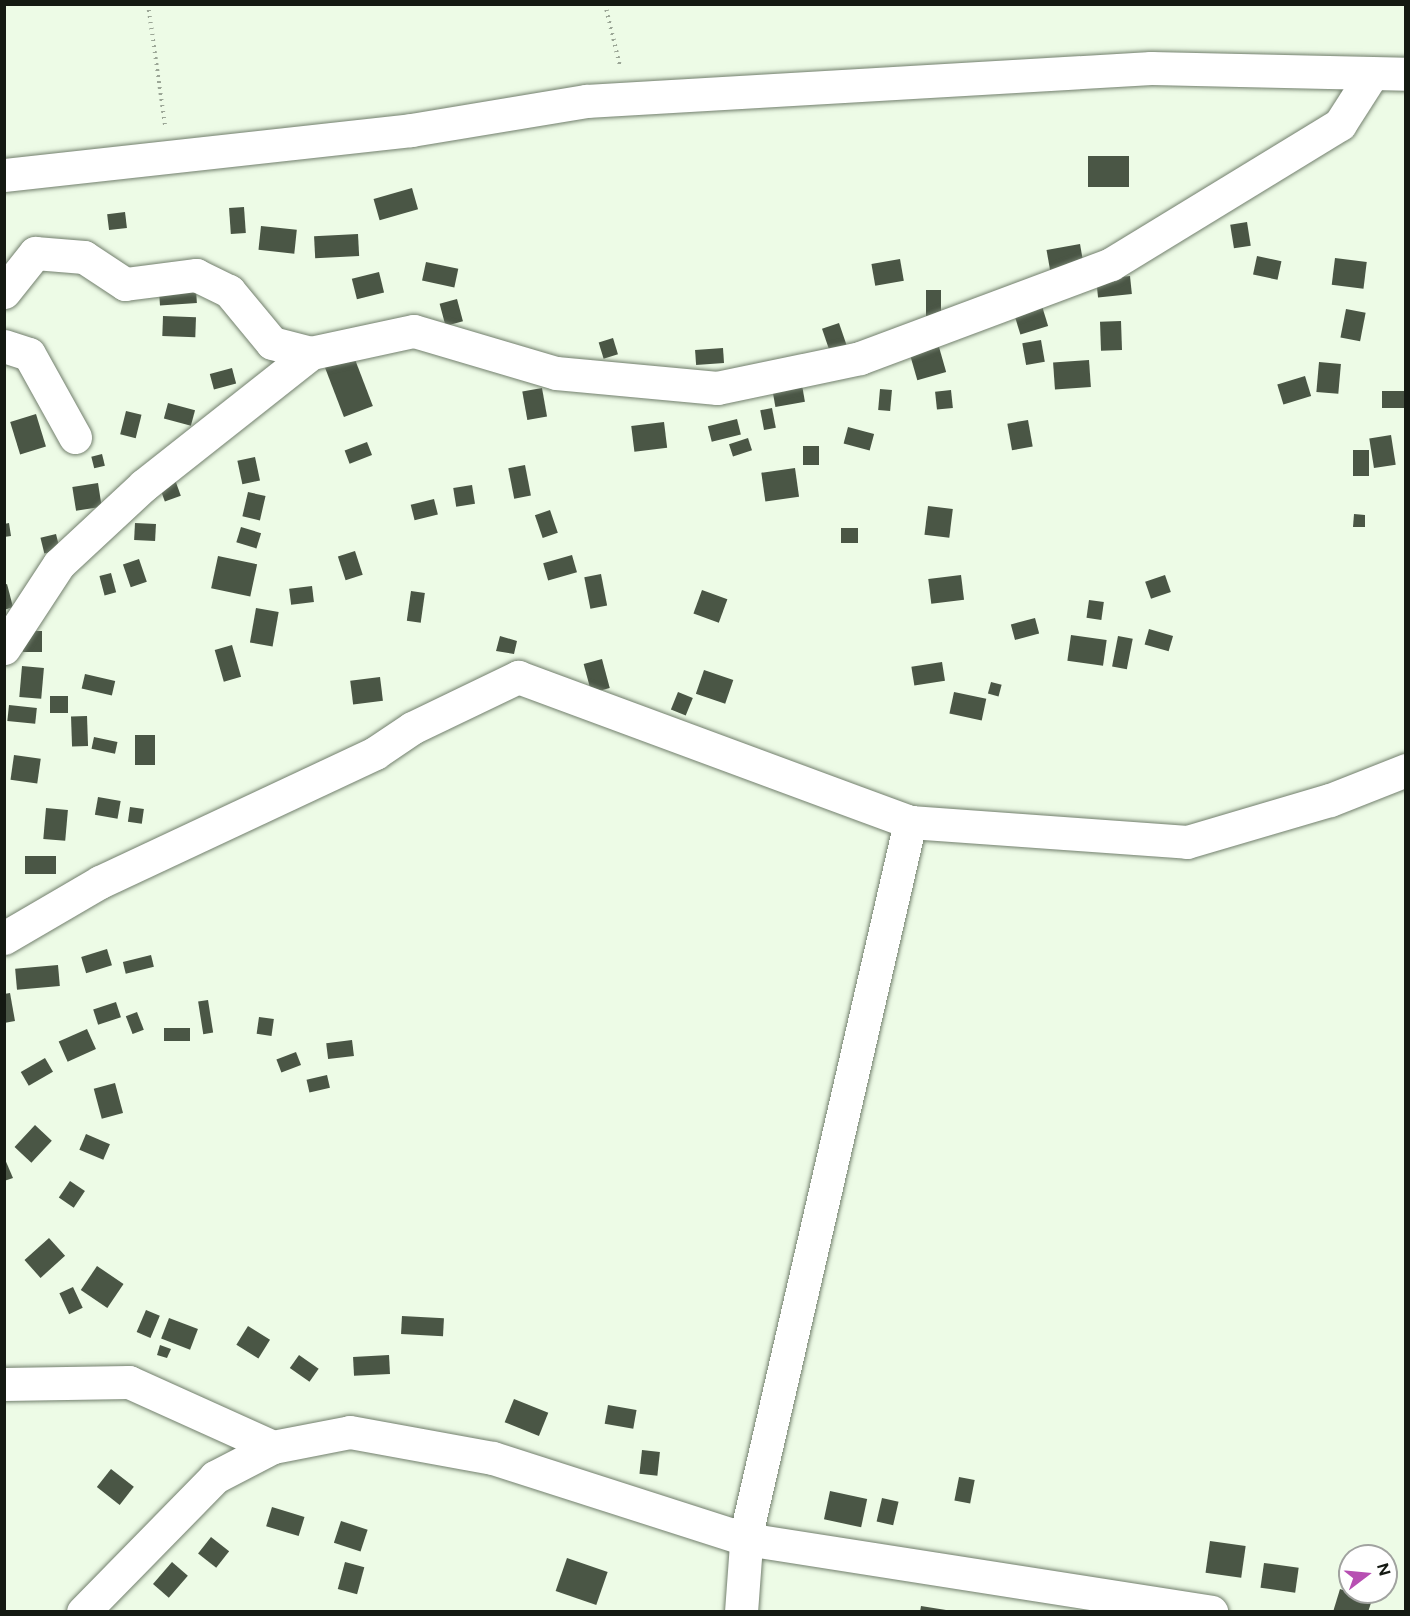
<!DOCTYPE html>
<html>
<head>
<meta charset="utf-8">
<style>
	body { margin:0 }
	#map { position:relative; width:1410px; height:1616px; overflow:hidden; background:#edfbe6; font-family:Figtree,sans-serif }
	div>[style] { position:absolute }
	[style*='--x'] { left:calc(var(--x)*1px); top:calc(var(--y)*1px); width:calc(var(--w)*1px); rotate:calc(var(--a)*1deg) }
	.building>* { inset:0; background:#4a5645; transform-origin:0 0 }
	.path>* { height:4px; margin-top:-2px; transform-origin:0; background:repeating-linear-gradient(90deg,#9ba696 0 1.5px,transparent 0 6px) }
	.roads { filter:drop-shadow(0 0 2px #727f6d) drop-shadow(0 0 2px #727f6d) }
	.minor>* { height:33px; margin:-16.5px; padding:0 16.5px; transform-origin:16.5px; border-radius:16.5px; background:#fff }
	.major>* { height:33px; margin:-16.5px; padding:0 16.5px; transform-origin:16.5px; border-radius:16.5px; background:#fff }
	span { translate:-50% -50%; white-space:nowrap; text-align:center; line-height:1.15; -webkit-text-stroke:6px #fff; paint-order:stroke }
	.frame { position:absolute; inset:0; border:6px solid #141912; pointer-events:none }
	.north { position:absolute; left:1338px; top:1544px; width:60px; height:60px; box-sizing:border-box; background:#fff; border:2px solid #a1a3a0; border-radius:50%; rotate:74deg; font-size:16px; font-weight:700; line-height:24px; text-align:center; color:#141912 }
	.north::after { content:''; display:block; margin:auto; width:21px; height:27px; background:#b74fb2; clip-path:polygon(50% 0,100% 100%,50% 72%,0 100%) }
</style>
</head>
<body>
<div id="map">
	<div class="building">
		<div style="left:1088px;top:156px;width:41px;height:31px"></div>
		<div style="left:412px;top:188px;width:22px;height:40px;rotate:74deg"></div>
		<div style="left:244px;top:207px;width:26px;height:15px;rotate:86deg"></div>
		<div style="left:125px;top:212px;width:16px;height:18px;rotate:83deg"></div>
		<div style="left:1247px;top:222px;width:24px;height:17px;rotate:81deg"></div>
		<div style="left:261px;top:226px;width:36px;height:24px;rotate:6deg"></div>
		<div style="left:358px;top:234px;width:22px;height:44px;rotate:87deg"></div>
		<div style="left:1080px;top:244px;width:22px;height:34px;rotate:80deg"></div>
		<div style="left:1257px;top:256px;width:25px;height:19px;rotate:12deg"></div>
		<div style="left:1335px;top:258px;width:32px;height:27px;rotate:7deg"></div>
		<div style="left:900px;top:259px;width:22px;height:29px;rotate:80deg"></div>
		<div style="left:426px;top:262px;width:33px;height:19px;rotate:12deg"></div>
		<div style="left:379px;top:272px;width:21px;height:28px;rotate:76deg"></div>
		<div style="left:1130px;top:276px;width:18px;height:34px;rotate:84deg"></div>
		<div style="left:196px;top:290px;width:13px;height:37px;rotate:86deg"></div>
		<div style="left:926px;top:290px;width:15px;height:26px"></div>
		<div style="left:457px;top:299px;width:23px;height:18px;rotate:75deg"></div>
		<div style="left:1042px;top:306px;width:21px;height:29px;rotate:73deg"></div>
		<div style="left:1346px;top:309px;width:20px;height:29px;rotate:11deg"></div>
		<div style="left:163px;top:316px;width:33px;height:20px;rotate:2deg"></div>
		<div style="left:1121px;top:321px;width:29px;height:21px;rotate:88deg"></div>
		<div style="left:839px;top:323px;width:24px;height:18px;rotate:71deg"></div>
		<div style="left:613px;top:338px;width:17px;height:15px;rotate:73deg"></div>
		<div style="left:1041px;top:340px;width:22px;height:19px;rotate:80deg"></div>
		<div style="left:939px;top:347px;width:26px;height:30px;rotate:74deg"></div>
		<div style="left:723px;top:348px;width:15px;height:28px;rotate:86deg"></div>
		<div style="left:351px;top:349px;width:61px;height:31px;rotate:69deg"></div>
		<div style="left:1089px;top:360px;width:27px;height:36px;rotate:86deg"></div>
		<div style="left:1319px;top:362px;width:22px;height:30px;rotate:5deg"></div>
		<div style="left:232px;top:368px;width:16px;height:23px;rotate:75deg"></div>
		<div style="left:1305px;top:376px;width:21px;height:29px;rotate:73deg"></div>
		<div style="left:802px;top:385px;width:17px;height:30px;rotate:80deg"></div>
		<div style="left:542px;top:388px;width:29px;height:20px;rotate:80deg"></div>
		<div style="left:880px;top:389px;width:12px;height:21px;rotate:5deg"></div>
		<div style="left:951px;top:390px;width:18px;height:16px;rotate:84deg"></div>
		<div style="left:1382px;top:391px;width:24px;height:17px"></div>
		<div style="left:168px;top:403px;width:28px;height:16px;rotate:15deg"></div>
		<div style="left:772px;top:408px;width:20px;height:12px;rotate:79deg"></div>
		<div style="left:126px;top:411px;width:16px;height:24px;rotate:14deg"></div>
		<div style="left:36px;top:414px;width:34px;height:27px;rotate:73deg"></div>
		<div style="left:737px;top:419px;width:16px;height:30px;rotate:76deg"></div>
		<div style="left:1028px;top:420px;width:27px;height:21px;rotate:80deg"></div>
		<div style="left:664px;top:422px;width:26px;height:33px;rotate:83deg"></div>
		<div style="left:848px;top:427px;width:27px;height:17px;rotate:15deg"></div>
		<div style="left:1391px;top:435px;width:30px;height:22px;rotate:81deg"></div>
		<div style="left:748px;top:438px;width:13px;height:20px;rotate:72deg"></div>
		<div style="left:367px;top:442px;width:14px;height:24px;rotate:69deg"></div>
		<div style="left:803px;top:446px;width:16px;height:19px"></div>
		<div style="left:1353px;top:450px;width:16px;height:26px"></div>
		<div style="left:102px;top:454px;width:12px;height:11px;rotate:76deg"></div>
		<div style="left:255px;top:457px;width:24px;height:18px;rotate:78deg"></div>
		<div style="left:525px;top:465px;width:31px;height:17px;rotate:79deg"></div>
		<div style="left:795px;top:468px;width:29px;height:34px;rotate:82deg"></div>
		<div style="left:174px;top:477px;width:20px;height:17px;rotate:70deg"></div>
		<div style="left:98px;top:483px;width:24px;height:26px;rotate:81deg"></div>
		<div style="left:472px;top:485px;width:19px;height:19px;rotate:81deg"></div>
		<div style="left:248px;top:492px;width:18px;height:25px;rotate:13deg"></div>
		<div style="left:434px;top:499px;width:16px;height:24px;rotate:76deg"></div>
		<div style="left:928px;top:506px;width:25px;height:29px;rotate:7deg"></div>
		<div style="left:550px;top:510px;width:24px;height:16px;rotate:71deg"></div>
		<div style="clip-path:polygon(1354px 514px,1365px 515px,1365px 527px,1353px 527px)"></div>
		<div style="clip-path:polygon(9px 523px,11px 536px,4px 537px,4px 524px)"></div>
		<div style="left:135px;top:523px;width:21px;height:17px;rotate:3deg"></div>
		<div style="left:241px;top:527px;width:21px;height:16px;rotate:17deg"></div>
		<div style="left:858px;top:528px;width:15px;height:17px;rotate:90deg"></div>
		<div style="left:56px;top:534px;width:16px;height:16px;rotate:76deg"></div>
		<div style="left:355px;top:551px;width:25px;height:18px;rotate:72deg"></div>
		<div style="left:572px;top:555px;width:18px;height:30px;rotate:74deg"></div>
		<div style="left:218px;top:556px;width:40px;height:33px;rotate:12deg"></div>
		<div style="left:139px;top:559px;width:24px;height:17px;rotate:71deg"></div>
		<div style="left:111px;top:573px;width:20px;height:12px;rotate:75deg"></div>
		<div style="left:601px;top:574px;width:32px;height:17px;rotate:79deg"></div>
		<div style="left:961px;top:575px;width:25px;height:33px;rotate:83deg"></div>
		<div style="left:1165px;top:575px;width:18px;height:21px;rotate:71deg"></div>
		<div style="clip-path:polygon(7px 584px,13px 607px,4px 610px,4px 585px)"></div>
		<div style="left:312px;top:586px;width:16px;height:23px;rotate:83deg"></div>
		<div style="left:702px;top:590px;width:27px;height:25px;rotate:20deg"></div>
		<div style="left:411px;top:591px;width:14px;height:30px;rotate:8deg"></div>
		<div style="left:1089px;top:600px;width:15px;height:18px;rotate:8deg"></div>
		<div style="left:256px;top:608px;width:23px;height:35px;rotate:10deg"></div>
		<div style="left:1035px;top:618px;width:16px;height:25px;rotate:75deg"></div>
		<div style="left:1149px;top:629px;width:25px;height:16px;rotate:16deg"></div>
		<div style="left:23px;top:631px;width:19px;height:21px"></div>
		<div style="left:1071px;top:635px;width:36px;height:26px;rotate:8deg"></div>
		<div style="clip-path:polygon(500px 636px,517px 641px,514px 654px,496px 651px)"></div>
		<div style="left:1118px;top:636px;width:15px;height:31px;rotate:11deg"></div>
		<div style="left:232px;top:645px;width:33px;height:18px;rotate:74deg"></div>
		<div style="left:602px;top:659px;width:30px;height:19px;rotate:75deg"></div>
		<div style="left:942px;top:662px;width:19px;height:31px;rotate:81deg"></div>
		<div style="left:22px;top:666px;width:22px;height:31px;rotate:5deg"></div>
		<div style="left:704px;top:670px;width:31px;height:25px;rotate:19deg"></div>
		<div style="left:85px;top:674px;width:31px;height:15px;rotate:13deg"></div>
		<div style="left:380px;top:677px;width:24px;height:30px;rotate:83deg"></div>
		<div style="left:991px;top:682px;width:11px;height:12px;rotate:15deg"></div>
		<div style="left:678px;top:692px;width:16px;height:19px;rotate:22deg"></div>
		<div style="left:954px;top:692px;width:33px;height:22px;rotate:12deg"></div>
		<div style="left:50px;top:696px;width:18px;height:17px"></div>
		<div style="left:9px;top:705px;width:28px;height:16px;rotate:6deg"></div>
		<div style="left:87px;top:716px;width:30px;height:16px;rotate:88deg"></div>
		<div style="left:135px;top:735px;width:20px;height:30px"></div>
		<div style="left:94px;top:737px;width:24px;height:12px;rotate:12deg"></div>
		<div style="left:14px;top:755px;width:27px;height:25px;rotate:8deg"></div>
		<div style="left:98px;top:797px;width:23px;height:18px;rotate:10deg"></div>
		<div style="left:130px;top:807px;width:14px;height:15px;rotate:8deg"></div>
		<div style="left:46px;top:808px;width:22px;height:31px;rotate:5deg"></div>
		<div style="left:25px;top:856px;width:31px;height:18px"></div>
		<div style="left:107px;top:949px;width:17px;height:27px;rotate:73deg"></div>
		<div style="left:151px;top:955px;width:12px;height:29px;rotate:76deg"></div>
		<div style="left:58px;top:965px;width:21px;height:43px;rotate:85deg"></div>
		<div style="clip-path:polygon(10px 993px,15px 1021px,4px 1023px,4px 994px)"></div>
		<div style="left:208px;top:1000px;width:33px;height:10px;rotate:81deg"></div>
		<div style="left:116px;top:1002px;width:16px;height:24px;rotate:72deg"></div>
		<div style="left:137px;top:1012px;width:19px;height:12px;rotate:69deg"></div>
		<div style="left:259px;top:1017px;width:15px;height:17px;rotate:8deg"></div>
		<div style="left:164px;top:1028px;width:26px;height:13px"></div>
		<div style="left:87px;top:1029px;width:22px;height:31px;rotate:66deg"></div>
		<div style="left:352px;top:1040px;width:16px;height:26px;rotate:83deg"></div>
		<div style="left:296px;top:1052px;width:14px;height:21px;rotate:69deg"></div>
		<div style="left:45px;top:1058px;width:16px;height:28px;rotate:60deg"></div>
		<div style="left:327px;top:1075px;width:13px;height:21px;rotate:77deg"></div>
		<div style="left:115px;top:1083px;width:31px;height:22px;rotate:75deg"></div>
		<div style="left:35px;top:1125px;width:23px;height:30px;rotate:43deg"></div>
		<div style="left:86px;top:1134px;width:26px;height:17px;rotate:23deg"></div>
		<div style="clip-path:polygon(4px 1157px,13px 1178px,4px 1181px)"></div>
		<div style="left:70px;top:1181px;width:18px;height:20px;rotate:34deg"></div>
		<div style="left:49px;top:1238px;width:24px;height:33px;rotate:48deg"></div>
		<div style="left:97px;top:1266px;width:32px;height:29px;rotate:34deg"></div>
		<div style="left:73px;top:1287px;width:23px;height:15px;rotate:65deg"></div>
		<div style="left:146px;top:1310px;width:15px;height:24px;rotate:23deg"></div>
		<div style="left:402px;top:1316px;width:42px;height:18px;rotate:3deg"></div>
		<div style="left:169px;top:1318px;width:31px;height:22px;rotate:21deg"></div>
		<div style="left:248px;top:1326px;width:26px;height:22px;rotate:32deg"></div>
		<div style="clip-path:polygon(160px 1345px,171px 1349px,167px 1358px,157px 1355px)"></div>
		<div style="left:299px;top:1355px;width:24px;height:16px;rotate:35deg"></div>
		<div style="left:389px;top:1355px;width:19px;height:36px;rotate:87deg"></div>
		<div style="left:514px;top:1399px;width:37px;height:25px;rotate:22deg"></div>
		<div style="left:608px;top:1405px;width:29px;height:19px;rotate:10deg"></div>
		<div style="left:642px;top:1450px;width:18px;height:24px;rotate:6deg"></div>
		<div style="left:111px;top:1469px;width:29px;height:23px;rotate:38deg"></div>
		<div style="left:959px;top:1477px;width:16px;height:24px;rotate:11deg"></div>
		<div style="left:830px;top:1491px;width:38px;height:29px;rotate:12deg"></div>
		<div style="left:882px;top:1498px;width:17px;height:24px;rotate:13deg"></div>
		<div style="left:272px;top:1507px;width:34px;height:20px;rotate:17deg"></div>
		<div style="left:341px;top:1521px;width:28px;height:23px;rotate:18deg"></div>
		<div style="left:211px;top:1537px;width:23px;height:21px;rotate:38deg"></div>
		<div style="left:1210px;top:1541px;width:36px;height:32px;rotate:8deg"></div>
		<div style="left:567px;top:1558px;width:43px;height:35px;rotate:19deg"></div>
		<div style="left:172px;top:1562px;width:21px;height:29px;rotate:41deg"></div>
		<div style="left:345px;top:1562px;width:20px;height:28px;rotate:15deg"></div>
		<div style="left:1264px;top:1563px;width:35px;height:25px;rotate:8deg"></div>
		<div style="clip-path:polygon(1340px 1589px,1372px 1600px,1368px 1612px,1333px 1612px)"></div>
		<div style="clip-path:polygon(921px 1606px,946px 1610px,946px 1612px,920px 1612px)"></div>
	</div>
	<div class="path">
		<div style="--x:148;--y:4;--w:122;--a:82"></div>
		<div style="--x:605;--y:4;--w:64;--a:76.4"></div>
	</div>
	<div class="roads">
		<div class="minor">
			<div style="--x:4;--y:292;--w:50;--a:-51.5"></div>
			<div style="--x:35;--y:253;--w:49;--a:4.7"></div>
			<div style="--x:84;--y:257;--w:49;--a:33.4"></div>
			<div style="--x:125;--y:284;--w:72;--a:-7.2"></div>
			<div style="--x:196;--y:275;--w:37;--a:26"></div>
			<div style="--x:229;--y:291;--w:67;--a:50.4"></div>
			<div style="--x:272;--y:343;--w:40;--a:14.4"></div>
			<div style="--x:4;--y:346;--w:26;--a:18"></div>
			<div style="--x:29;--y:354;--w:95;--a:61"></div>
			<div style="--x:4;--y:648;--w:100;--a:-56.8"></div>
			<div style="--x:59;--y:564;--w:116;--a:-42.9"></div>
			<div style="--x:144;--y:485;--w:213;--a:-38.3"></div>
			<div style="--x:311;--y:353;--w:105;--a:-12.1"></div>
			<div style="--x:414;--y:331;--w:148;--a:16.5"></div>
			<div style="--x:556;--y:373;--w:162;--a:5.3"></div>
			<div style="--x:717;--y:388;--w:146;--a:-11.8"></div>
			<div style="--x:860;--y:358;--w:268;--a:-20.5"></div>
			<div style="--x:1111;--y:264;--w:268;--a:-31.4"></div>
			<div style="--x:1340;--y:124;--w:59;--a:-57.4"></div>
			<div style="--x:4;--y:938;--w:111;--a:-30.3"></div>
			<div style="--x:100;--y:882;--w:304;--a:-25.1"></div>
			<div style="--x:375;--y:753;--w:45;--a:-34"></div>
			<div style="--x:412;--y:728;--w:118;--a:-25.7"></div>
			<div style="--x:518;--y:677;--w:418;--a:20.3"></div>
			<div style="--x:910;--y:822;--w:278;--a:4.1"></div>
			<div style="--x:1187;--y:842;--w:149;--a:-16.4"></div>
			<div style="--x:1330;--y:800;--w:82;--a:-21.5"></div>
			<div style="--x:4;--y:1384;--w:125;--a:-0.9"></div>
			<div style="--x:129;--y:1382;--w:158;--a:24.3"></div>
			<div style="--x:83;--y:1612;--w:189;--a:-45.6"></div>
			<div style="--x:215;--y:1477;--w:65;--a:-27.3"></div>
			<div style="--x:273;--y:1447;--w:78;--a:-11"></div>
			<div style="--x:350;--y:1432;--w:145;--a:10.3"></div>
			<div style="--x:493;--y:1458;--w:266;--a:17.8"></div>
			<div style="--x:746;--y:1539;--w:471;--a:8.9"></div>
			<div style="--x:741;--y:1612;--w:82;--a:-85.8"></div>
			<div style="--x:747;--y:1530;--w:727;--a:-77.03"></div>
		</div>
		<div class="major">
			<div style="--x:4;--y:175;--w:409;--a:-6.3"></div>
			<div style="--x:411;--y:130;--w:177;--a:-9.4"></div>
			<div style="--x:586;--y:101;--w:566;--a:-3.34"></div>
			<div style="--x:1151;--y:68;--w:255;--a:1.3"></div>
		</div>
	</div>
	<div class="frame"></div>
	<div class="north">N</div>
</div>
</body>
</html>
